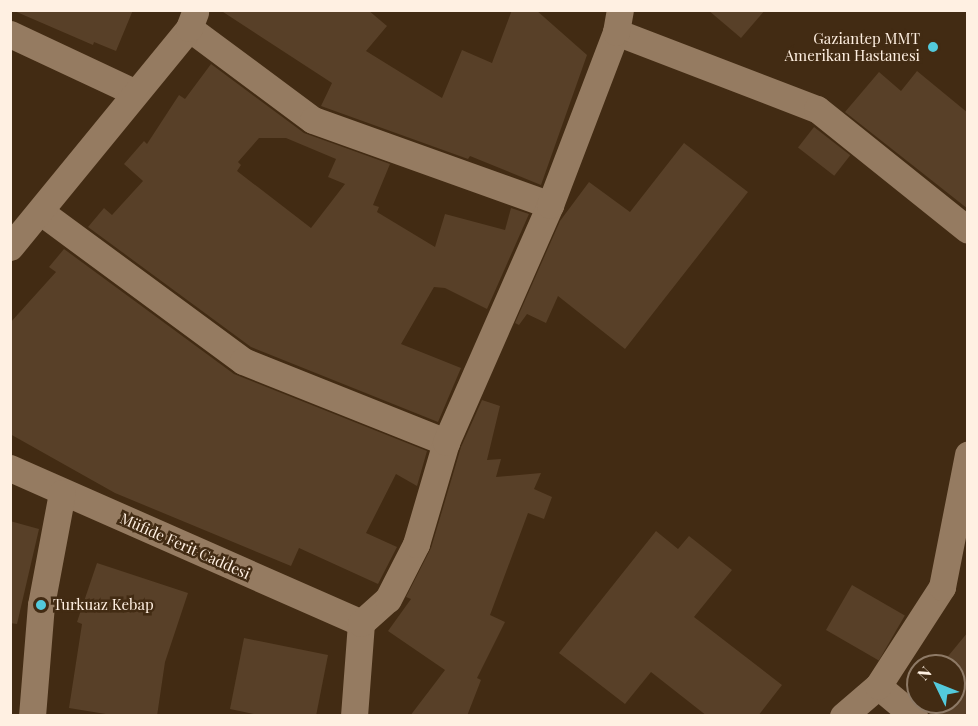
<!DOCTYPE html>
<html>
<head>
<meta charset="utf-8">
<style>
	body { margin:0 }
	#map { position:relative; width:978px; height:726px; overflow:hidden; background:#422b13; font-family:"Playfair Display",serif }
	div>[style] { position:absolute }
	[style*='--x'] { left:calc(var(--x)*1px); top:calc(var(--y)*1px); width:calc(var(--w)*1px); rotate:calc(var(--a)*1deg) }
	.building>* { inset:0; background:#584028; transform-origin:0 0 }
	.street>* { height:27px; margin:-13.5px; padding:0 13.5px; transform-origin:13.5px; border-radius:13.5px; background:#957b61 }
	.dots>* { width:16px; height:16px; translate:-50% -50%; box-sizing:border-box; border:3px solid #422b13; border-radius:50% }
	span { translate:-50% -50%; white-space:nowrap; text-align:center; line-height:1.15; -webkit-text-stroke:5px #422b13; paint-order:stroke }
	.poi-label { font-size:15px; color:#fff0e2 }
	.right { translate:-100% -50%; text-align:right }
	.left { translate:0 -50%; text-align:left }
	.street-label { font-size:15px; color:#fff0e2 }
	.frame { position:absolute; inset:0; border:12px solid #fff0e2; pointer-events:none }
	.north { position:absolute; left:906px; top:654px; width:60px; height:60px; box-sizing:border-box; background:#422b13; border:2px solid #8e7a66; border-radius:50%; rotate:313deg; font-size:16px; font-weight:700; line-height:24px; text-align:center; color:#fff0e2 }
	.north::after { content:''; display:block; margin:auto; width:21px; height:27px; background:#53cadc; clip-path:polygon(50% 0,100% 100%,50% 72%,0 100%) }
</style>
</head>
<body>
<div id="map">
	<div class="building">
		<div style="clip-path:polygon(12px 10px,133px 10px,116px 51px,94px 42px,93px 45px)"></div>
		<div style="clip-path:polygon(220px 10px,368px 10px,387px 26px,366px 51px,442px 98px,462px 50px,492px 63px,512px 10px,536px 10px,587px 55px,541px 185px,470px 156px,468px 159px,321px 106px,332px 83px)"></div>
		<div style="clip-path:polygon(708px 10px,765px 10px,741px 38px)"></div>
		<div style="clip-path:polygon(evenodd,211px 64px,304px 133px,390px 164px,373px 205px,379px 207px,377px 212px,435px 247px,445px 214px,505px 230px,511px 208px,529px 214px,487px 309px,445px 288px,434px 287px,401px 344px,461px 368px,438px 422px,251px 347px,88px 227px,104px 208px,112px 215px,143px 181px,124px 164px,144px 141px,147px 144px,179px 95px,185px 99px,211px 64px,259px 138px,286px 138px,336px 159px,328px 177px,345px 184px,311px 228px,237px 171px,241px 165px,238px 162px,259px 138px)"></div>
		<div style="clip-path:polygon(917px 71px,968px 113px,968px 209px,845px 112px,879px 72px,901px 91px)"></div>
		<div style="left:814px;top:127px;width:46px;height:26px;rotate:38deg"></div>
		<div style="clip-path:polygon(684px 143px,748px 192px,625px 349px,558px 296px,546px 323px,527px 314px,519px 325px,515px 323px,560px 221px,589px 182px,630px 212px)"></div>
		<div style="clip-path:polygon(64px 249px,234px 374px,427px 451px,417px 486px,396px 474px,366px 533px,397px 547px,378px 584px,299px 548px,291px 566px,115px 493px,10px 434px,10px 323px,56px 272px,49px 267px)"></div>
		<div style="clip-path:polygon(482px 400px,500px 406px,487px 460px,501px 459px,496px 477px,541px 473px,534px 489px,552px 497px,544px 519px,528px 513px,490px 615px,505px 622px,477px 678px,481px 680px,467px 716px,410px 716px,445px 670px,388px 631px,411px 599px,406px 597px,431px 548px,461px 447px)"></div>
		<div style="clip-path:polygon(10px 521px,39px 529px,17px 624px,10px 623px)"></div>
		<div style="clip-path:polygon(656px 531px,678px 549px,689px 536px,732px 570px,694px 617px,782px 685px,758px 716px,707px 716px,651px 672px,625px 704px,559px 653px)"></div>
		<div style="clip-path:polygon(97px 563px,188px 593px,165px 662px,157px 716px,118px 716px,69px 708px,82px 624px,77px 622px)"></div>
		<div style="left:852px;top:585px;width:61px;height:52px;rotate:30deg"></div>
		<div style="clip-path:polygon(968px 632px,968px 716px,932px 716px,922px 702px,954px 702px,954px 666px,940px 666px)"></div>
		<div style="clip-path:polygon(244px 638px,328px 655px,316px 716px,263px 716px,230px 709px)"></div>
	</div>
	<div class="street">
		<div style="--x:189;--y:28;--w:154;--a:36.6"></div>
		<div style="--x:313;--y:120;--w:252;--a:19.7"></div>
		<div style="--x:616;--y:32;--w:215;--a:21"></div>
		<div style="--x:817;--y:109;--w:193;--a:38.7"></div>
		<div style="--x:10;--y:34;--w:137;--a:25.1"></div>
		<div style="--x:41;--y:212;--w:251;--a:36.4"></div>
		<div style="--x:243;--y:361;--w:219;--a:21.8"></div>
		<div style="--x:10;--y:247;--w:283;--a:-50.7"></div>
		<div style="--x:189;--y:28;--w:17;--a:-69"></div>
		<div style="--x:10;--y:468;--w:384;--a:23.8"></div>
		<div style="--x:878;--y:686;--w:47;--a:39.8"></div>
		<div style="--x:32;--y:716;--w:111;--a:-85.4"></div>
		<div style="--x:41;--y:605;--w:114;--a:-79.4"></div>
		<div style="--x:354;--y:716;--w:93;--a:-85.7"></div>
		<div style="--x:361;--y:623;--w:36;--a:-42"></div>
		<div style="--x:388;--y:599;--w:62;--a:-63"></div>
		<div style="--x:416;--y:544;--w:106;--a:-73.6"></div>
		<div style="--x:446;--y:442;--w:259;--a:-66.3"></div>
		<div style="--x:550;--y:205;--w:185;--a:-69.1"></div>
		<div style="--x:616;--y:32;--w:22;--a:-80"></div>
		<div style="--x:843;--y:716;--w:46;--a:-40.6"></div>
		<div style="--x:878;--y:686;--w:118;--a:-57.1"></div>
		<div style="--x:942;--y:587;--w:135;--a:-78.9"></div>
	</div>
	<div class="dots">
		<div style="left:933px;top:47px;background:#53cadc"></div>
		<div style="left:41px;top:605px;background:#53cadc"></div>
	</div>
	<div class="poi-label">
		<span class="right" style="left:920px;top:47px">Gaziantep MMT<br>Amerikan Hastanesi</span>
		<span class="left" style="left:53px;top:605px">Turkuaz Kebap</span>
	</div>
	<div class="street-label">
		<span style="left:185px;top:546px;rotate:24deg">Müfide Ferit Caddesi</span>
	</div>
	<div class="frame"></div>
	<div class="north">N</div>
</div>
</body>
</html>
